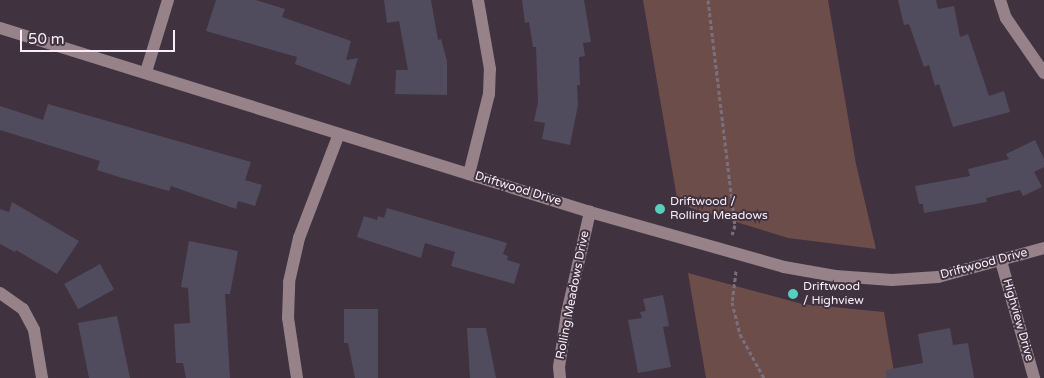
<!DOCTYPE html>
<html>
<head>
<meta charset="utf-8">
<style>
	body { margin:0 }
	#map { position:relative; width:1044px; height:378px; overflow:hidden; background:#40323f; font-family:"Varela Round",sans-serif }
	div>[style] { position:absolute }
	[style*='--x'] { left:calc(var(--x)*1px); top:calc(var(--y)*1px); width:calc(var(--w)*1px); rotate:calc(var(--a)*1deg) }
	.green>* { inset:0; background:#6d4d4a }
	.building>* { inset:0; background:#514c5d; transform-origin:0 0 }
	.path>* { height:3px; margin-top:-1.5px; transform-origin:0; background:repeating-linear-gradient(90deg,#7b6f7b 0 4px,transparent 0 6.5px) }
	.minor>* { height:12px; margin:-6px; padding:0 6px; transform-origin:6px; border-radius:6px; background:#968288 }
	.dots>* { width:14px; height:14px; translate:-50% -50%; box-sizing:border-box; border:2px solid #40323f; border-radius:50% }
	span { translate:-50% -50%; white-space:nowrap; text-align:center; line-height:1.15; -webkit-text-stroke:4px #40323f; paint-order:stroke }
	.street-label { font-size:12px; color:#f7eef7 }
	.poi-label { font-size:12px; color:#f7eef7 }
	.left { translate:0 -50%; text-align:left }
	.scale { position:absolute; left:20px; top:30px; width:155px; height:22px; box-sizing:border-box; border:2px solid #f7eef7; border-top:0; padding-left:6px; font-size:15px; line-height:18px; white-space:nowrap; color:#f7eef7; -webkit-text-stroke:4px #40323f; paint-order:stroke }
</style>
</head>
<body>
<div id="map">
	<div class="green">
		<div style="clip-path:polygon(643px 0,828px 0,856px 164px,876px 249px,788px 238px,678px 204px)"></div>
		<div style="clip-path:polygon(688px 273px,802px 304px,884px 312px,895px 378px,706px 378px)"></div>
	</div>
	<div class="building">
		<div style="clip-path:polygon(216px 0,256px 0,285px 9px,282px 17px,351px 41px,346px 60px,358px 58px,350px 85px,295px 64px,297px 57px,206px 31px)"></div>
		<div style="clip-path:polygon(384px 0,431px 0,438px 40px,441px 39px,447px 61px,447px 95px,395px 94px,396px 70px,408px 70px,399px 21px,387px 23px)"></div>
		<div style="clip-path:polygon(522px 0,584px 0,591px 42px,583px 43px,585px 56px,579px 57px,580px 85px,577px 85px,578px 105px,570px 145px,542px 139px,545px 123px,534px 121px,538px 102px,536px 47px,533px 47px,529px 22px,525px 23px)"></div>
		<div style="clip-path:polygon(898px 0,936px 0,938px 9px,954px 6px,960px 37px,968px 34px,989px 96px,1004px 91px,1010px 112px,953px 127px,939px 84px,935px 86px,929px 65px,924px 67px,909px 24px,904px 25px)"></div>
		<div style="clip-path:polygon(48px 104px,251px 162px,245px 180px,262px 185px,255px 206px,238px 201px,236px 209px,171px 186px,169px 191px,119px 177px,97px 170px,100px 161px,0 130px,0 106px,43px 120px)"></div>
		<div style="clip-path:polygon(1035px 140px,1044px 159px,1044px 167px,1034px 172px,1042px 187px,1023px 196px,1020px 190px,986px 198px,987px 202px,924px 213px,923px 204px,919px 204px,915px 186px,970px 176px,968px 169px,1009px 159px,1006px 154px)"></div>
		<div style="clip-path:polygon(12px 202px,79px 241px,57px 274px,16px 250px,15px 252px,0 244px,0 209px,9px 212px)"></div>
		<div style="clip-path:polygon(387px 208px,507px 243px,503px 254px,508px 256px,507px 260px,520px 264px,514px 284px,451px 266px,455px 252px,425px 243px,421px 258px,357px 237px,364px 216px,377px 220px,378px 216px,384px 218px)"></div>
		<div style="clip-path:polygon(189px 241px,238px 251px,230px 294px,225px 294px,230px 378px,186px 378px,183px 363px,176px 363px,174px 324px,190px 323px,188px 288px,181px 287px)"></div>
		<div style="left:100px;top:264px;width:29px;height:41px;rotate:61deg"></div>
		<div style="clip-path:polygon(663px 295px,669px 326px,663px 327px,671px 367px,638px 373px,628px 320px,642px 318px,640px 312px,646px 311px,643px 299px)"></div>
		<div style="clip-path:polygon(344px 309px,378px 309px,378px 378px,355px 378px,348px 343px,344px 343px)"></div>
		<div style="clip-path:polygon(117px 316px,130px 378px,89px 378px,78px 323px)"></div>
		<div style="clip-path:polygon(467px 328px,486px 328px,496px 378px,470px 378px)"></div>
		<div style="clip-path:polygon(950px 328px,953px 345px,968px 343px,974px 378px,886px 378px,886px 370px,923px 363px,918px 334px)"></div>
	</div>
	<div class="path">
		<div style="--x:708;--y:0;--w:227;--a:83.2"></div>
		<div style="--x:735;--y:225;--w:10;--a:107"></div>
		<div style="--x:736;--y:271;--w:31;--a:97"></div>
		<div style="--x:732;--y:302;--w:33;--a:76"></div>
		<div style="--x:740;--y:334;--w:50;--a:61.4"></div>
	</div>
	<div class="minor">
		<div style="--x:1000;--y:0;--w:19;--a:72"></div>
		<div style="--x:1006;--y:18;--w:67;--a:55.4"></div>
		<div style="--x:0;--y:28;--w:618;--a:17.32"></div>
		<div style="--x:590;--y:212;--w:202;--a:15.8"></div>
		<div style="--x:784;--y:267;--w:52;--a:10"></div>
		<div style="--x:835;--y:276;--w:57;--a:4"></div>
		<div style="--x:892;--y:280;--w:46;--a:-3.7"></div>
		<div style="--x:938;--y:277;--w:110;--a:-15.3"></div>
		<div style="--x:146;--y:72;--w:75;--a:-73"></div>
		<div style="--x:469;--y:174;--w:82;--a:-76"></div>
		<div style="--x:489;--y:94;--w:25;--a:-88"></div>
		<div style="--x:490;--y:69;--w:70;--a:-99.9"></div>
		<div style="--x:1001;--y:261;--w:122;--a:74.2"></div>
		<div style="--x:0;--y:293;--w:28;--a:35"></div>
		<div style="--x:23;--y:309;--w:24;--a:62"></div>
		<div style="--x:34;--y:330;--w:49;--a:80.5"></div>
		<div style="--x:297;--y:378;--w:61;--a:-98.5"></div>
		<div style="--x:288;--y:318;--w:36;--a:-88"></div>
		<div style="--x:289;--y:282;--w:45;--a:-77.2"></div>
		<div style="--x:299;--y:238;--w:111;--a:-69"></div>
		<div style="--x:560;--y:378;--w:11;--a:-95"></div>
		<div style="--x:559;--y:367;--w:55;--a:-81.6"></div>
		<div style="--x:567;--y:313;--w:104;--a:-77.2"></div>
	</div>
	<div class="dots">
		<div style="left:660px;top:209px;background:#58cebf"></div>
		<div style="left:793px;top:294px;background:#58cebf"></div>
	</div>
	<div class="street-label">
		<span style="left:518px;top:189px;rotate:17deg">Driftwood Drive</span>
		<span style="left:984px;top:264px;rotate:-15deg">Driftwood Drive</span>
		<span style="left:573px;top:295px;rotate:-79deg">Rolling Meadows Drive</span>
		<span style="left:1018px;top:320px;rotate:74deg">Highview Drive</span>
	</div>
	<div class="poi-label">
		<span class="left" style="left:670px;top:209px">Driftwood /<br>Rolling Meadows</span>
		<span class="left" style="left:803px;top:294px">Driftwood<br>/ Highview</span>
	</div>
	<div class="scale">50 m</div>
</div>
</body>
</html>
